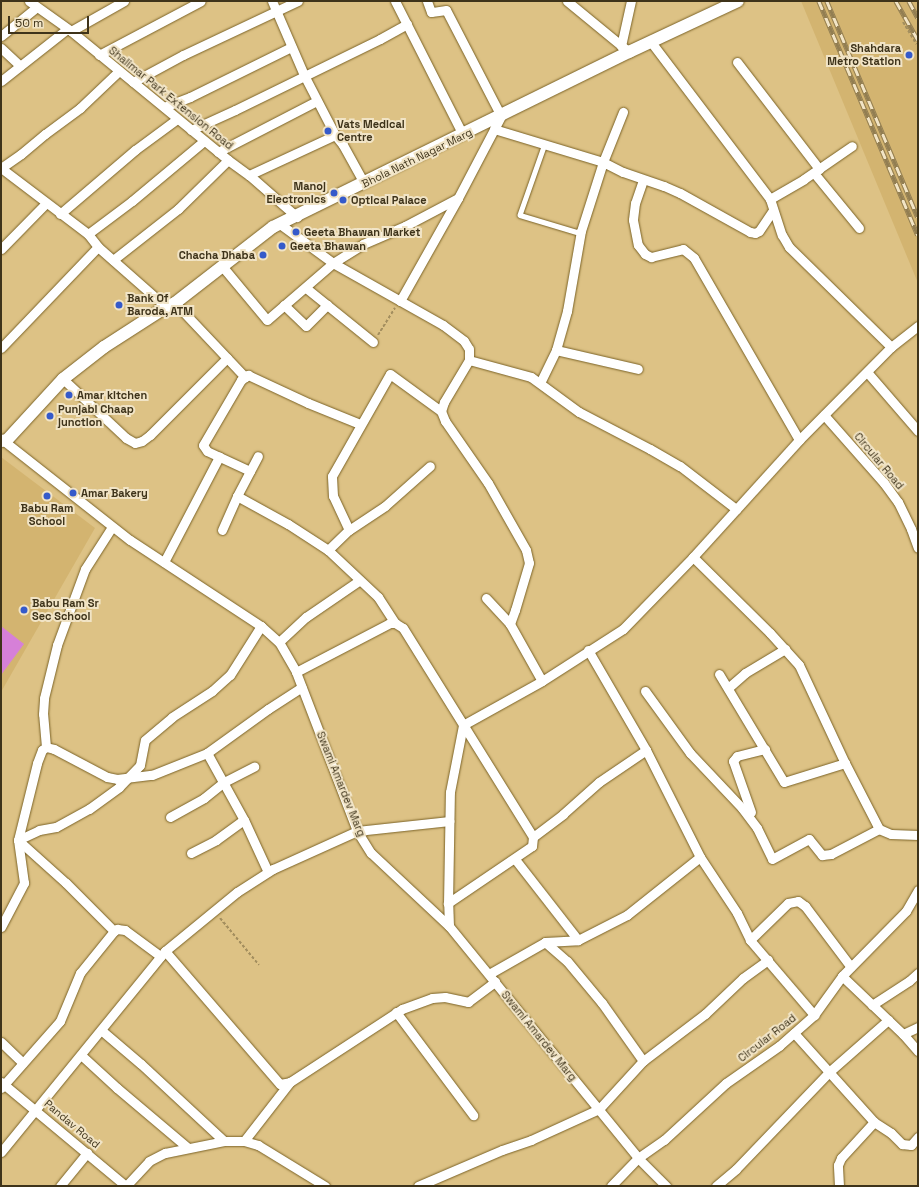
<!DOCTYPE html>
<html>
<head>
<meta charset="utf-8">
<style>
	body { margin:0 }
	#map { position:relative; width:919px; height:1187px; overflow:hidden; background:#ddc285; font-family:"Space Grotesk",sans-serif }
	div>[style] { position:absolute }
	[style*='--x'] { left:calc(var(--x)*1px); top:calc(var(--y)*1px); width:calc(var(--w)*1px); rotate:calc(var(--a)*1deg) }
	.built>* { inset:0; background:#d3b470 }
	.green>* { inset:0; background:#d680d8 }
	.path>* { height:2px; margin-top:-1px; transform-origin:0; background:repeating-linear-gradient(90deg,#a38e5e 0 3px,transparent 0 5px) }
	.roads { filter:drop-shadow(0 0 1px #7b6327) drop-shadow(0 0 1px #7b6327) }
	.service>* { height:4.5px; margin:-2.25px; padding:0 2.25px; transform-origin:2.25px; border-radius:2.25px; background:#fff }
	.minor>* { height:9px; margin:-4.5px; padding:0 4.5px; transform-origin:4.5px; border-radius:4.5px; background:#fff }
	.tertiary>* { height:12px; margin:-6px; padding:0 6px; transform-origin:6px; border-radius:6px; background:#fff }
	.rail>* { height:4.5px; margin-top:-2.25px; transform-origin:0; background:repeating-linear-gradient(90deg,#f1e4c6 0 9px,#927e52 0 18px); box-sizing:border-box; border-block:1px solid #927e52 }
	.dots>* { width:11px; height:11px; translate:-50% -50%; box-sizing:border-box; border:2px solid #f1e4c6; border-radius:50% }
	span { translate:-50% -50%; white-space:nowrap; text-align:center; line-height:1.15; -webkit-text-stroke:4px #f1e4c6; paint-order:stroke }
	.poi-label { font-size:11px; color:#3e331a; font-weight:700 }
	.right { translate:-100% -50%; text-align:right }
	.left { translate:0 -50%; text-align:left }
	.street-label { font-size:11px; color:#3e331a }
	.frame { position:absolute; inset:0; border:2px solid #3e331a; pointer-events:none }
	.scale { position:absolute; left:8px; top:16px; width:81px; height:18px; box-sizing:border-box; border:2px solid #3e331a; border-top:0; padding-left:5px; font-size:12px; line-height:14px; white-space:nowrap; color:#3e331a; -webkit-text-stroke:3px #f1e4c6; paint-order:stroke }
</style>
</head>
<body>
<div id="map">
	<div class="built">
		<div style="clip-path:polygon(801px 1px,918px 1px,918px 283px)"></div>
		<div style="clip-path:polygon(1px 457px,95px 528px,1px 692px)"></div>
	</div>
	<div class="green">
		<div style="clip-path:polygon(1px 626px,24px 644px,1px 675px)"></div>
	</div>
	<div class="path">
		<div style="--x:903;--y:22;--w:26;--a:59"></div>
		<div style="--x:378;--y:335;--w:32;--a:-58"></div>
		<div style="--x:220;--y:918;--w:61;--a:50.3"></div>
	</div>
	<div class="roads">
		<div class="service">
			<div style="--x:545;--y:144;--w:75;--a:109.4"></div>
			<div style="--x:520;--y:215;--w:63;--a:16.7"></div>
		</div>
		<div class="minor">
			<div style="--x:29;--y:1;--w:52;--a:35.5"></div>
			<div style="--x:71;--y:31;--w:203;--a:39.4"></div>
			<div style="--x:228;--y:160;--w:26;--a:36"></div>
			<div style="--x:249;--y:175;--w:64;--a:41.2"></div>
			<div style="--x:272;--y:1;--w:81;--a:66.6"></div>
			<div style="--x:304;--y:75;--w:68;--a:62.7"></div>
			<div style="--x:335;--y:135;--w:13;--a:51"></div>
			<div style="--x:343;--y:145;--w:43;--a:61.1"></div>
			<div style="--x:395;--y:1;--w:150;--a:63.1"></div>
			<div style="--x:567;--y:1;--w:80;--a:39.4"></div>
			<div style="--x:71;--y:31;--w:61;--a:-29.5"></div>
			<div style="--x:1;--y:36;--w:46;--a:-38.9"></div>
			<div style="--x:651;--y:42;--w:197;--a:52.8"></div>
			<div style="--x:770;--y:199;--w:38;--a:72"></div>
			<div style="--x:782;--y:235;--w:14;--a:60"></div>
			<div style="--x:789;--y:247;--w:143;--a:44.4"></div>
			<div style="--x:621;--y:46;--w:46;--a:-77.5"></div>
			<div style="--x:1;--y:48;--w:26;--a:43"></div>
			<div style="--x:99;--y:55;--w:115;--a:-27.9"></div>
			<div style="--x:737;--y:62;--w:135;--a:52.5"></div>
			<div style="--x:1;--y:81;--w:84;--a:-38.2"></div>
			<div style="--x:133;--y:82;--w:57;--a:-28.4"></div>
			<div style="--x:183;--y:55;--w:127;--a:-25.2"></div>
			<div style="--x:164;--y:107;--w:28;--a:-21"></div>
			<div style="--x:190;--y:97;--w:113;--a:-26.3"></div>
			<div style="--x:494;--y:129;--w:114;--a:16.8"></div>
			<div style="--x:603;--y:162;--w:22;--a:27"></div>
			<div style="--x:623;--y:172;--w:43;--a:18.9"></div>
			<div style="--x:664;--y:186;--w:17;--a:24"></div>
			<div style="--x:680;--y:193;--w:80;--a:29.1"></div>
			<div style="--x:750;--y:232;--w:5;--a:11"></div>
			<div style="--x:755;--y:233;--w:4;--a:-27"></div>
			<div style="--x:759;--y:231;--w:25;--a:-56"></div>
			<div style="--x:191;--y:130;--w:48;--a:-24.4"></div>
			<div style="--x:235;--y:110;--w:161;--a:-26.1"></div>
			<div style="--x:380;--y:39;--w:31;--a:-29"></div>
			<div style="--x:218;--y:152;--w:111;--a:-27.3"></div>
			<div style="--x:1;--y:168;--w:109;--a:37.2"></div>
			<div style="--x:88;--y:234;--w:16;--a:52"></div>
			<div style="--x:98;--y:247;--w:91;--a:41.4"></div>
			<div style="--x:1;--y:168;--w:24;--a:-35"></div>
			<div style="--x:21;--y:154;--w:31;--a:-40"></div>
			<div style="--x:45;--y:134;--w:44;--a:-36.6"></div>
			<div style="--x:80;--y:108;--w:54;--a:-43.5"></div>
			<div style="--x:814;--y:173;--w:71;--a:50.7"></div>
			<div style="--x:249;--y:175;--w:95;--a:-24.9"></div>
			<div style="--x:643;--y:180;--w:24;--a:109"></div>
			<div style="--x:635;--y:203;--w:17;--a:97"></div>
			<div style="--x:633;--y:220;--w:25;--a:79"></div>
			<div style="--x:638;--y:245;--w:11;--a:52"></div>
			<div style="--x:645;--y:254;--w:7;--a:27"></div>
			<div style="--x:651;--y:257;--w:33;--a:-14"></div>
			<div style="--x:683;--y:249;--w:14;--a:39"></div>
			<div style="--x:694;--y:258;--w:210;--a:60"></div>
			<div style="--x:770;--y:199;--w:39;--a:-30"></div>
			<div style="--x:804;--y:179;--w:58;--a:-34.5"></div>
			<div style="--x:60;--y:214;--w:99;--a:-40.5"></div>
			<div style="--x:135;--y:150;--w:52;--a:-36.4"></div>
			<div style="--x:280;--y:224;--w:66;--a:36.3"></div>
			<div style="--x:333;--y:263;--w:126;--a:29.4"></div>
			<div style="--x:443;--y:325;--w:26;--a:37"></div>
			<div style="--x:464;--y:341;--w:9;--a:58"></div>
			<div style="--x:469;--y:349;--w:11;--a:90"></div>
			<div style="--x:469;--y:360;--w:49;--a:120.8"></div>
			<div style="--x:444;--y:402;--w:9;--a:108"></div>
			<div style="--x:88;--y:234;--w:55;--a:-36.9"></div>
			<div style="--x:132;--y:201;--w:94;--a:-39.8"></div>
			<div style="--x:1;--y:249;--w:64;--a:-45.6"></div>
			<div style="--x:113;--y:260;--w:83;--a:-38.1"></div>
			<div style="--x:178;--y:209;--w:70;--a:-44.4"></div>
			<div style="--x:222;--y:266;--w:70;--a:50.2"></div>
			<div style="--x:267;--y:320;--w:87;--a:-40.8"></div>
			<div style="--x:333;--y:263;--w:36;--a:-32"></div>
			<div style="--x:363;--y:244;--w:46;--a:-23.2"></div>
			<div style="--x:405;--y:226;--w:60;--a:-27.8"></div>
			<div style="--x:306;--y:288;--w:86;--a:38.9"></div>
			<div style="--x:400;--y:301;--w:118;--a:-60.6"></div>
			<div style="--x:458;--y:198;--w:93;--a:-62.3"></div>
			<div style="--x:501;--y:116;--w:119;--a:-117.4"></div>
			<div style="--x:446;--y:10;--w:15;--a:172"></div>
			<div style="--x:431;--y:12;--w:12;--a:-110"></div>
			<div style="--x:175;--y:303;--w:102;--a:46.6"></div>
			<div style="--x:284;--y:305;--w:30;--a:44"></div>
			<div style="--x:306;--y:326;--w:30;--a:-45"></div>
			<div style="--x:1;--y:348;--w:140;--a:-46.2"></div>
			<div style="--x:556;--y:350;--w:84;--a:13"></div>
			<div style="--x:469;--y:360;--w:64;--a:15.3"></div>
			<div style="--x:531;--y:377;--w:59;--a:36.1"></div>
			<div style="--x:579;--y:412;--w:80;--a:27.5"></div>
			<div style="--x:650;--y:449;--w:34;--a:30"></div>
			<div style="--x:680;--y:466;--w:71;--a:37.5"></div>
			<div style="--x:867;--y:372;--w:78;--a:49.2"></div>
			<div style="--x:63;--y:379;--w:86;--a:43.1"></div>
			<div style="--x:126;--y:438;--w:10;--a:29"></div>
			<div style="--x:135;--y:443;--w:7;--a:-16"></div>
			<div style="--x:142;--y:441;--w:10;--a:-37"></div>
			<div style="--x:150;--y:435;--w:109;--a:-45"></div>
			<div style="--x:540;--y:383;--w:37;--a:-64"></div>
			<div style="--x:556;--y:350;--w:41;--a:-74.2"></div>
			<div style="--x:567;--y:311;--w:81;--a:-80.1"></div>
			<div style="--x:581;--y:231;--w:72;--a:-72.3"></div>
			<div style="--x:603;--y:162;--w:54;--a:-68.2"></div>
			<div style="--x:824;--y:415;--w:91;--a:48.6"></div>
			<div style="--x:884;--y:483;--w:24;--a:54"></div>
			<div style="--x:898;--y:502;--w:30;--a:64"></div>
			<div style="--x:911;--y:529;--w:20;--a:70"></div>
			<div style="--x:4;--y:441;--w:160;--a:38.2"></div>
			<div style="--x:130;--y:540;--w:157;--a:33.3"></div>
			<div style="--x:261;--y:626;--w:24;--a:42"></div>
			<div style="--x:279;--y:642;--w:34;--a:60"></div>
			<div style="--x:296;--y:672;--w:170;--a:69"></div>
			<div style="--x:357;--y:831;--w:26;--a:58"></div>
			<div style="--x:371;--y:853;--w:107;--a:43.1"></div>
			<div style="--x:449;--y:926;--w:299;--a:50.8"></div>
			<div style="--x:638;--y:1158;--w:40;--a:45"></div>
			<div style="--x:250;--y:471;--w:47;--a:-155.1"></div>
			<div style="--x:207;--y:451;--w:7;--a:-124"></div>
			<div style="--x:203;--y:445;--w:75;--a:-59.7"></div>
			<div style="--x:241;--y:380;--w:9;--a:-36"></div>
			<div style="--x:248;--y:375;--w:66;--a:25"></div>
			<div style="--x:308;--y:403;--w:56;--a:22"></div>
			<div style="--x:237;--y:496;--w:58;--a:28.8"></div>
			<div style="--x:288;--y:524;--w:48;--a:33"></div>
			<div style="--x:328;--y:550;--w:69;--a:43.2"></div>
			<div style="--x:378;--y:597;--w:31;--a:57"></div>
			<div style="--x:395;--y:623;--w:9;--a:32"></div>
			<div style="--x:403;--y:628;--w:246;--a:58.1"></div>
			<div style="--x:533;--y:837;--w:9;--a:96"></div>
			<div style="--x:532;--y:846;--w:102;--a:145.8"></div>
			<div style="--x:222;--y:530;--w:37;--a:-66"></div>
			<div style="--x:237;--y:496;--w:45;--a:-62.3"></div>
			<div style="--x:349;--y:530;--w:38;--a:-115"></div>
			<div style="--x:333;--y:496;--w:20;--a:-93"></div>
			<div style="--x:332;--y:476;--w:117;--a:-60.4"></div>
			<div style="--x:390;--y:374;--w:63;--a:36"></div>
			<div style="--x:441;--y:411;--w:11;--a:68"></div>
			<div style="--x:445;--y:421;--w:75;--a:55.3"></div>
			<div style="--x:488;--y:483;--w:77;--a:60.4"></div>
			<div style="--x:526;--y:550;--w:13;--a:77"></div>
			<div style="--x:529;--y:563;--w:49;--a:106.6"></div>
			<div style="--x:515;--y:610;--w:15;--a:110"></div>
			<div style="--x:510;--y:624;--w:65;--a:60.7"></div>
			<div style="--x:328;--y:550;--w:29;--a:-44"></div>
			<div style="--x:349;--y:530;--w:43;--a:-33.7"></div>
			<div style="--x:385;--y:506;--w:60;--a:-41.6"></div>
			<div style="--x:693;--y:557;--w:108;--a:44.6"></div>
			<div style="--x:770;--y:633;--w:43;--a:47.8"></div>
			<div style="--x:799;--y:665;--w:108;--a:64.9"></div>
			<div style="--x:845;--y:763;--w:74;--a:62.7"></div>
			<div style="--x:879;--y:829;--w:13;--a:23"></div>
			<div style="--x:891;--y:834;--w:27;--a:2"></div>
			<div style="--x:164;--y:562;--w:119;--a:-62.4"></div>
			<div style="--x:486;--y:598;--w:35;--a:47"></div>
			<div style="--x:279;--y:642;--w:37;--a:-43"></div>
			<div style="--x:306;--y:617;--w:65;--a:-34.4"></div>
			<div style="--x:588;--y:650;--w:116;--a:59.9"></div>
			<div style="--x:646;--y:750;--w:120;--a:63.2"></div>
			<div style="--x:700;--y:857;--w:67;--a:56.5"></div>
			<div style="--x:737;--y:913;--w:30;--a:64"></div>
			<div style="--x:750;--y:940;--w:99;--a:49.5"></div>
			<div style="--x:296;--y:672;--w:106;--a:-27.5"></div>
			<div style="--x:390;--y:623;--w:5;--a:0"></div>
			<div style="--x:719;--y:674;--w:126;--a:59"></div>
			<div style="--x:784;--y:782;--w:64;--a:-17.3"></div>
			<div style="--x:728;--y:688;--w:23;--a:-41"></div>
			<div style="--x:745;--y:673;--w:47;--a:-31"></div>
			<div style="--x:645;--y:691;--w:77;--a:54"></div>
			<div style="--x:690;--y:753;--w:76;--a:46.6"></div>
			<div style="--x:742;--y:808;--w:25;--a:53"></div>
			<div style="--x:757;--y:828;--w:34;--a:64"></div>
			<div style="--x:772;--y:859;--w:42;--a:-28.4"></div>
			<div style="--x:809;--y:839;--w:21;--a:51"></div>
			<div style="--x:822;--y:855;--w:9;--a:-6"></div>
			<div style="--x:831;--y:854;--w:54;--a:-27.5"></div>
			<div style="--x:46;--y:747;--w:33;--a:-95"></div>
			<div style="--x:43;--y:714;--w:16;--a:-86"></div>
			<div style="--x:44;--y:698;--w:55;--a:-76.2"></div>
			<div style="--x:57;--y:645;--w:81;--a:-69.8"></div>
			<div style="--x:85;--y:569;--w:50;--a:-57.3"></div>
			<div style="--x:207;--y:753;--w:77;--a:61.1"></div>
			<div style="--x:244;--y:820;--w:57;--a:65.2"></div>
			<div style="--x:751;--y:812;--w:54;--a:-109.4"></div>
			<div style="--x:733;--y:761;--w:6;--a:-51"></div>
			<div style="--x:737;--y:756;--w:29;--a:-14"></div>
			<div style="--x:170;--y:817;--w:39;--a:-29"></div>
			<div style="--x:204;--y:798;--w:26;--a:-39"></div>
			<div style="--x:224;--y:782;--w:34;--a:-27"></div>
			<div style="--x:533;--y:837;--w:38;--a:-37"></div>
			<div style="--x:563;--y:814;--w:48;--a:-41.6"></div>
			<div style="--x:599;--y:782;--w:57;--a:-34.2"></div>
			<div style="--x:18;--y:840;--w:23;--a:-25"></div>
			<div style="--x:39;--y:830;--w:17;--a:-10"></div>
			<div style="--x:56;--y:827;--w:38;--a:-29"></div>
			<div style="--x:89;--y:809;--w:37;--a:-36"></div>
			<div style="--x:119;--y:787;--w:30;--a:-46"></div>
			<div style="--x:140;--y:765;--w:25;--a:-79"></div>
			<div style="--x:145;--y:740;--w:35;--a:-40"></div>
			<div style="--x:172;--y:717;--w:48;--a:-33"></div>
			<div style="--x:212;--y:691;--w:24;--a:-42"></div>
			<div style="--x:230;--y:675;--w:58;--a:-57.7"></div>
			<div style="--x:18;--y:840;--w:64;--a:41.9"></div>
			<div style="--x:66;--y:883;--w:68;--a:45"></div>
			<div style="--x:191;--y:853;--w:28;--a:-27"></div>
			<div style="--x:216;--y:840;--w:34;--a:-36"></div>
			<div style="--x:449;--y:926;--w:23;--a:-92"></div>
			<div style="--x:448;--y:903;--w:111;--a:-89"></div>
			<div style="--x:450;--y:792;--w:68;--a:-79"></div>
			<div style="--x:463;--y:725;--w:90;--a:-29.1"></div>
			<div style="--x:542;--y:681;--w:96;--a:-32.7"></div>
			<div style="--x:623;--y:629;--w:100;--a:-45.8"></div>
			<div style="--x:693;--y:557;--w:158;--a:-47.8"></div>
			<div style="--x:799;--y:440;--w:131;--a:-45.3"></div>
			<div style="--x:891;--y:347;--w:34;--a:-38"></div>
			<div style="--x:1;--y:927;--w:50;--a:-62.4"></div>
			<div style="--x:24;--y:883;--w:43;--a:-97.9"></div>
			<div style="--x:18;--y:840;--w:79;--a:-76.1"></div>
			<div style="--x:37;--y:763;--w:14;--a:-69"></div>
			<div style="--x:42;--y:750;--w:5;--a:-37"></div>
			<div style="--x:46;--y:747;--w:8;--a:14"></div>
			<div style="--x:54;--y:749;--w:60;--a:27.8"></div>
			<div style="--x:107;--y:777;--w:10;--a:11"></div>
			<div style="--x:117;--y:779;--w:35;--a:-7"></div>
			<div style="--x:152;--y:775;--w:59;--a:-21.8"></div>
			<div style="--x:207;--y:753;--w:75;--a:-35.8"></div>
			<div style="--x:268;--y:709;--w:40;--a:-32.9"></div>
			<div style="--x:578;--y:940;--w:55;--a:-27"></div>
			<div style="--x:627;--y:915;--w:93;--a:-38.5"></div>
			<div style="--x:750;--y:940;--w:53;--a:-44.2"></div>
			<div style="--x:788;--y:903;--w:10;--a:-11"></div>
			<div style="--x:798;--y:901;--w:9;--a:36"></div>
			<div style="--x:805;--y:906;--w:76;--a:53"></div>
			<div style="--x:545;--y:942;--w:29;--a:41"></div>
			<div style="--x:567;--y:961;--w:55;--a:50.2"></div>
			<div style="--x:602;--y:1003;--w:71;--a:54.7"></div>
			<div style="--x:165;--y:951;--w:176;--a:49.2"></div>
			<div style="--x:280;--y:1084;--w:10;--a:-11"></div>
			<div style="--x:290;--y:1082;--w:134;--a:-33.1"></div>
			<div style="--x:402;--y:1009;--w:32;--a:-20"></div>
			<div style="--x:432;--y:998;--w:13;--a:-4"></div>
			<div style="--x:445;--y:997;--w:24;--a:12"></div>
			<div style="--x:468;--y:1002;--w:34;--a:-37"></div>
			<div style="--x:489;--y:974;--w:64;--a:-29.7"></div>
			<div style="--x:545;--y:942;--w:33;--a:-3"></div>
			<div style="--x:578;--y:940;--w:103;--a:-127.9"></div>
			<div style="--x:842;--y:976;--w:84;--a:43.6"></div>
			<div style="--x:903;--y:1034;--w:17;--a:-25"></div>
			<div style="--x:872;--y:1005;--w:44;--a:-33"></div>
			<div style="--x:909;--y:981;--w:12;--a:-42"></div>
			<div style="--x:396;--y:1012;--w:129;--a:53.2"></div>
			<div style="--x:101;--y:1030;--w:52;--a:40.4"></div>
			<div style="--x:141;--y:1064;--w:113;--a:42.9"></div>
			<div style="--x:794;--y:1033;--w:120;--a:48"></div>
			<div style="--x:903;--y:1034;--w:23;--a:49"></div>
			<div style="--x:1;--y:1042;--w:30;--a:44"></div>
			<div style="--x:81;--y:1055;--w:49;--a:42.5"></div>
			<div style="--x:117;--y:1088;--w:93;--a:40.2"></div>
			<div style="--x:1;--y:1082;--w:163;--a:39.8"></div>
			<div style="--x:1;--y:1088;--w:89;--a:-48.6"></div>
			<div style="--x:60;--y:1021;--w:52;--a:-67.4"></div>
			<div style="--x:80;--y:973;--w:54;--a:-51"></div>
			<div style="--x:114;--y:931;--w:4;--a:-34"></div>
			<div style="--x:117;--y:929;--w:8;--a:7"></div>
			<div style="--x:125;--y:930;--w:44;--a:36.6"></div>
			<div style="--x:244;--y:1141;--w:75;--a:-52.1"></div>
			<div style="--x:1;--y:1152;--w:259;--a:-50.8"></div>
			<div style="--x:165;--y:951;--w:93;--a:-39.3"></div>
			<div style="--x:237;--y:892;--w:43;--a:-32.6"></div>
			<div style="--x:273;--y:869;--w:92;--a:-24.3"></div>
			<div style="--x:357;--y:831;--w:93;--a:-6.2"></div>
			<div style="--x:60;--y:1186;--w:43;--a:-50.7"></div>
			<div style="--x:126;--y:1186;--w:34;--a:-47"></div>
			<div style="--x:149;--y:1161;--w:18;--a:-27"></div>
			<div style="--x:165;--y:1153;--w:60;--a:-11.5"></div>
			<div style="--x:224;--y:1141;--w:20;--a:0"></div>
			<div style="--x:244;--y:1141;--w:15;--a:16"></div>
			<div style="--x:258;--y:1145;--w:79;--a:31.5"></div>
			<div style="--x:418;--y:1186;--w:91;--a:-23.2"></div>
			<div style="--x:502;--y:1150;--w:31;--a:-19"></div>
			<div style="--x:531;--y:1140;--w:75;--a:-24.5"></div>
			<div style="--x:599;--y:1109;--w:65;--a:-47.5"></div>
			<div style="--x:643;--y:1061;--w:78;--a:-37.2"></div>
			<div style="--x:705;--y:1014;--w:52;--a:-43.5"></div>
			<div style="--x:743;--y:978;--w:31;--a:-36"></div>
			<div style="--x:611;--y:1186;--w:39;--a:-46"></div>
			<div style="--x:638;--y:1158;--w:32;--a:-35"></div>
			<div style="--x:664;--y:1140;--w:84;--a:-42.6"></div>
			<div style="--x:726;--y:1083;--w:65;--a:-34.9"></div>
			<div style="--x:779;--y:1046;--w:47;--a:-41.5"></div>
			<div style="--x:814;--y:1015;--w:48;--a:-54.3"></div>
			<div style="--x:842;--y:976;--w:91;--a:-45.4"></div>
			<div style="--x:906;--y:911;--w:24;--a:-60"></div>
			<div style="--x:716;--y:1186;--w:26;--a:-40"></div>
			<div style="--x:736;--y:1169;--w:134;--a:-46.2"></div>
			<div style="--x:829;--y:1072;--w:79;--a:-41.4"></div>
			<div style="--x:839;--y:1186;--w:21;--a:-93"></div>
			<div style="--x:838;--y:1165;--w:8;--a:-67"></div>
			<div style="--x:841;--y:1158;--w:49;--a:-47.5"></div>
			<div style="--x:874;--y:1122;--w:20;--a:33"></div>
			<div style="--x:891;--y:1133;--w:16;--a:45"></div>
			<div style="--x:902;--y:1144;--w:9;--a:6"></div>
			<div style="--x:911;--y:1145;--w:11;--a:-49"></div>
		</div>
		<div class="tertiary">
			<div style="--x:1;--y:441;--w:6;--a:-9"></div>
			<div style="--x:7;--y:440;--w:83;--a:-47.4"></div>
			<div style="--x:63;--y:379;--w:52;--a:-38"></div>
			<div style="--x:104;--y:347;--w:74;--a:-32.8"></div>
			<div style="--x:166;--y:307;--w:10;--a:-24"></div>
			<div style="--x:175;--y:303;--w:124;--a:-37.8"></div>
			<div style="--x:273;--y:227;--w:397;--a:-26.2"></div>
			<div style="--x:629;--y:52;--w:120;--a:-25.1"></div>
		</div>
	</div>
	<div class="rail">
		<div style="--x:819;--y:1;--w:254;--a:67.1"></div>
		<div style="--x:827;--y:1;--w:234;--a:67.2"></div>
		<div style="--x:896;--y:1;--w:45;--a:60.6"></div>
		<div style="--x:909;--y:1;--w:19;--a:62"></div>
	</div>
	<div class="dots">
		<div style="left:909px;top:55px;background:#355aca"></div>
		<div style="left:328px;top:131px;background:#355aca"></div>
		<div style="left:334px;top:193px;background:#355aca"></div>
		<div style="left:343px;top:200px;background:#355aca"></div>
		<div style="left:296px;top:232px;background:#355aca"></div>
		<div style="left:282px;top:246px;background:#355aca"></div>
		<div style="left:263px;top:255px;background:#355aca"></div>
		<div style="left:119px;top:305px;background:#355aca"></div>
		<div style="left:69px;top:395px;background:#355aca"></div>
		<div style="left:50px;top:416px;background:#355aca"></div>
		<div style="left:73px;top:493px;background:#355aca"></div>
		<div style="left:47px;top:496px;background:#355aca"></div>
		<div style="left:24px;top:610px;background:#355aca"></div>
	</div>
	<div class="poi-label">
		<span class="right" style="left:901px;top:55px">Shahdara<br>Metro Station</span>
		<span class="left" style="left:337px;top:131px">Vats Medical<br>Centre</span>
		<span class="right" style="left:326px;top:193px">Manoj<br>Electronics</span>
		<span class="left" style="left:351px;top:200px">Optical Palace</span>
		<span class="left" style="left:304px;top:232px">Geeta Bhawan Market</span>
		<span class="left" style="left:290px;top:246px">Geeta Bhawan</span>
		<span class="right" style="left:255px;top:255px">Chacha Dhaba</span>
		<span class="left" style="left:127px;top:305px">Bank Of<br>Baroda, ATM</span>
		<span class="left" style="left:77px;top:395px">Amar kitchen</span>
		<span class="left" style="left:58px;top:416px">Punjabi Chaap<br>junction</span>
		<span class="left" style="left:81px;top:493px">Amar Bakery</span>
		<span style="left:47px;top:515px">Babu Ram<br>School</span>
		<span class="left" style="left:32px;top:610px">Babu Ram Sr<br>Sec School</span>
	</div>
	<div class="street-label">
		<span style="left:171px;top:98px;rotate:39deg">Shalimar Park Extension Road</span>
		<span style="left:417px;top:158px;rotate:-26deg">Bhola Nath Nagar Marg</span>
		<span style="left:879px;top:461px;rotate:50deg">Circular Road</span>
		<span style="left:341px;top:784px;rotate:68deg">Swami Amardev Marg</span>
		<span style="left:539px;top:1036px;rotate:51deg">Swami Amardev Marg</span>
		<span style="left:767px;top:1038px;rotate:-38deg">Circular Road</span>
		<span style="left:72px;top:1124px;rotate:40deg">Pandav Road</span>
	</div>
	<div class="frame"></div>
	<div class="scale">50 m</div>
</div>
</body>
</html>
